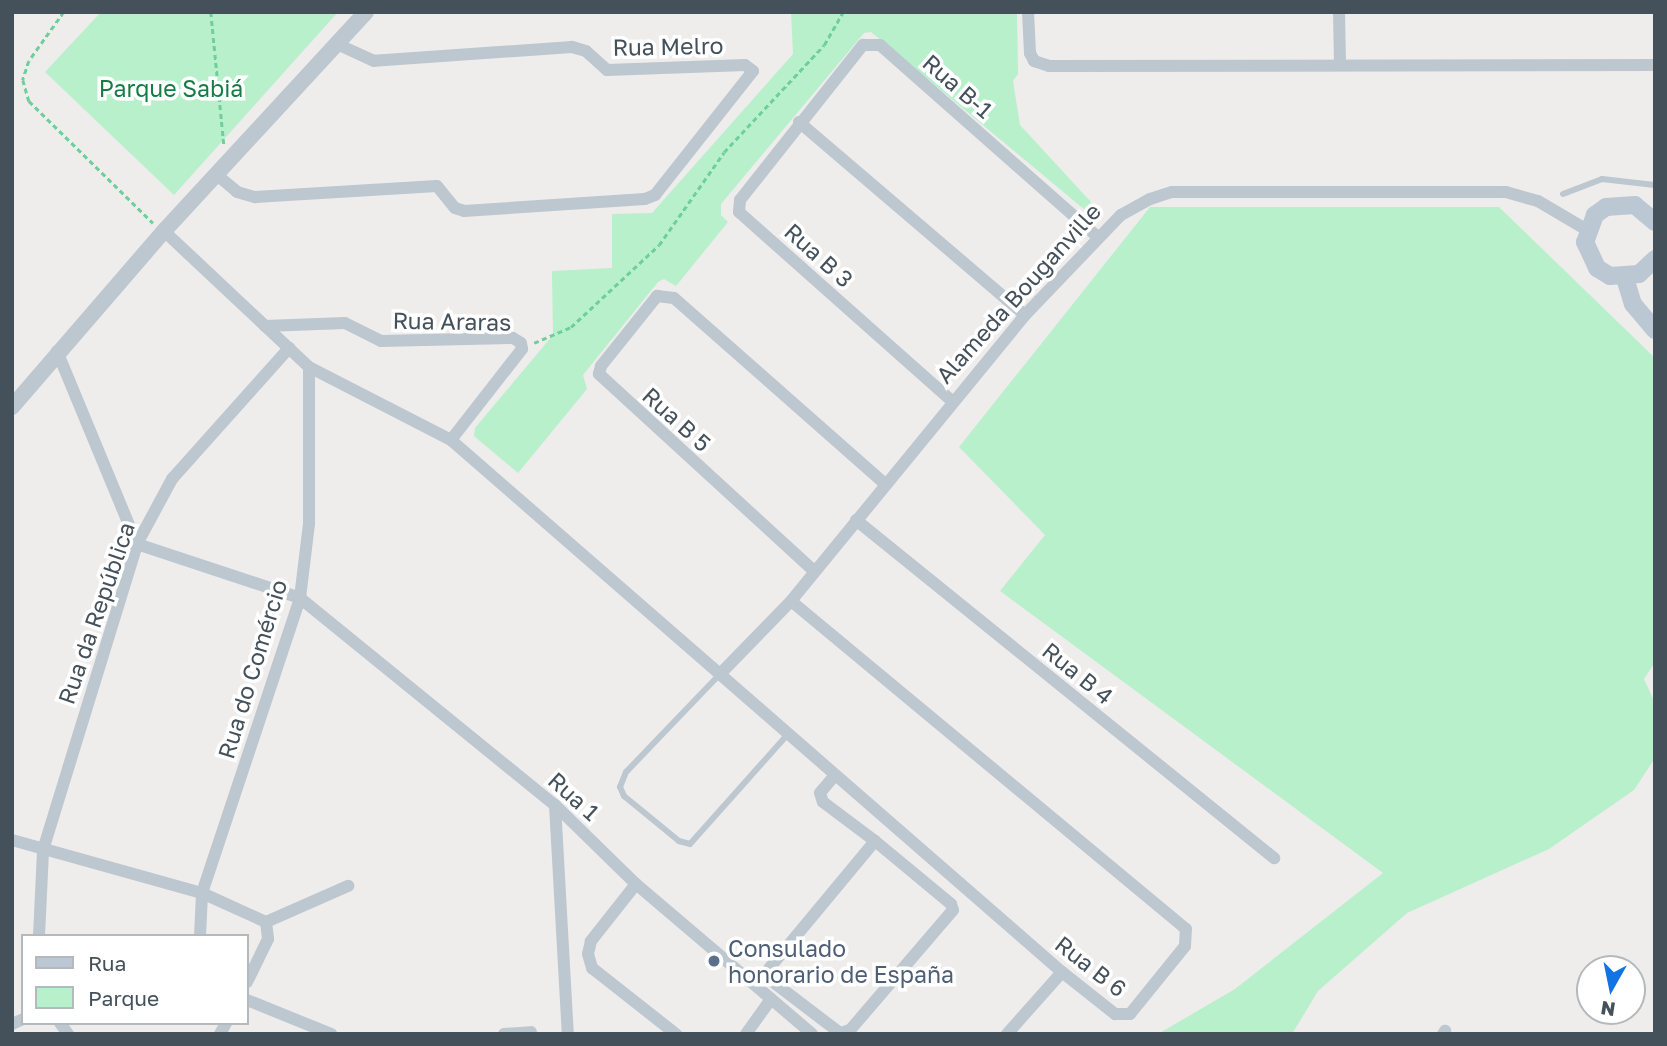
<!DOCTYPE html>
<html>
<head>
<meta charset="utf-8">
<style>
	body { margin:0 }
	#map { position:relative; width:1667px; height:1046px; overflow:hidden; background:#efecec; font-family:"Golos Text",sans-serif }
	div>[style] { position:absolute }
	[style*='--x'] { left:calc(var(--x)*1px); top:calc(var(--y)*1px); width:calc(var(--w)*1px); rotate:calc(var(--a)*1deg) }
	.green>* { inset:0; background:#b7f0cb }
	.path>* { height:2.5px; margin-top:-1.25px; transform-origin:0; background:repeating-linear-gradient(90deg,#6ecf9c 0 5px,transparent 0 8.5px) }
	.service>* { height:6px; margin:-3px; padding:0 3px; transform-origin:3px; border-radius:3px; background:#bcc7cf }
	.minor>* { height:12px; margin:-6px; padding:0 6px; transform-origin:6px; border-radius:6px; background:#bcc7cf }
	.tertiary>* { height:16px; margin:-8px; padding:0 8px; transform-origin:8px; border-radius:8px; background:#bcc7cf }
	.secondary>* { height:18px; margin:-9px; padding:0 9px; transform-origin:9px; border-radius:9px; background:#bbc8d4 }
	.dots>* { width:19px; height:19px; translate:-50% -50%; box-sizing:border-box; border:4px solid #fff; border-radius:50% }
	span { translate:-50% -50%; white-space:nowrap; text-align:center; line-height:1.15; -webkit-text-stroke:7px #fff; paint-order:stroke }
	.street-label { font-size:23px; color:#44505a }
	.park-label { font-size:23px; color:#137d45 }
	.service-label { font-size:23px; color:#4e5e75 }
	.left { translate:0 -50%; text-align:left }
	.frame { position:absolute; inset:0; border:14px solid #44505a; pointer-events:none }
	.legend { position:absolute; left:21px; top:934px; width:228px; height:91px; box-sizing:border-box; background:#fff; border:2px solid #b4b9bd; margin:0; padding:9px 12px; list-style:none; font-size:21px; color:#44505a }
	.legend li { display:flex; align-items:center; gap:14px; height:35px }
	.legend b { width:35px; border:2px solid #b4b9bd }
	.north { position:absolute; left:1576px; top:955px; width:70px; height:70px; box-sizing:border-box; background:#fff; border:2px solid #b4b9bd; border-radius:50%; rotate:189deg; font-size:19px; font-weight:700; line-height:28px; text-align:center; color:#44505a }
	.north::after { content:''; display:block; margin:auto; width:24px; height:32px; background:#1274e3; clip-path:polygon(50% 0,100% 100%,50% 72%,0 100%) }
</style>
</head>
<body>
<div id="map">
	<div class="green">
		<div style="clip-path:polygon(101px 12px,338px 12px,174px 195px,45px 72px)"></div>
		<div style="clip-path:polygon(791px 12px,1017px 12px,1018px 74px,1013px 81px,1020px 125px,1091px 202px,1085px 210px,871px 32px,864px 33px,721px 204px,721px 215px,728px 222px,676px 286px,664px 279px,658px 282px,583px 375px,587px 389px,518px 473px,474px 436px,475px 428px,553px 335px,552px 271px,612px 268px,612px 214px,652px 213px,793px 54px)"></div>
		<div style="clip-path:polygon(1150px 207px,1499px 207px,1655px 358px,1655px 662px,1644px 679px,1655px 703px,1655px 758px,1634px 790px,1549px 849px,1407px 913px,1318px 991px,1292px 1034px,1158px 1034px,1235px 989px,1383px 873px,1000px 591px,1045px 535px,959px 447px)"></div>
	</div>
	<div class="path">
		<div style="--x:64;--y:12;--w:60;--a:125.5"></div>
		<div style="--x:29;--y:61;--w:20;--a:108"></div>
		<div style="--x:23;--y:80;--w:22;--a:74"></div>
		<div style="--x:29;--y:101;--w:174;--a:44.5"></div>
		<div style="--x:211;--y:12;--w:133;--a:84.4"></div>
		<div style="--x:534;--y:343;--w:40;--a:-23.4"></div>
		<div style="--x:571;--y:327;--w:120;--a:-43"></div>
		<div style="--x:659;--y:245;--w:113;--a:-55"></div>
		<div style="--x:724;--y:152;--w:146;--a:-46.9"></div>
		<div style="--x:824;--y:45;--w:38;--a:-60"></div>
	</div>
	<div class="service">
		<div style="--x:1563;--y:194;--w:42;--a:-21"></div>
		<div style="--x:1602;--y:179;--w:53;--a:6.5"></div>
		<div style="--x:721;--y:673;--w:137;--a:133.8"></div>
		<div style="--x:626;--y:772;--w:16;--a:112"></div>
		<div style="--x:620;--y:787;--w:10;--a:66"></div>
		<div style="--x:624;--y:796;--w:71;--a:39.3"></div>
		<div style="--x:679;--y:841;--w:11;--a:15"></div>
		<div style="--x:690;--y:844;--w:147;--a:-48.3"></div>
	</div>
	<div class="minor">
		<div style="--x:1028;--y:12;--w:41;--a:87.2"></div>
		<div style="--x:1030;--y:53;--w:9;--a:63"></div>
		<div style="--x:1034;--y:61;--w:16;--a:18"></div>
		<div style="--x:1049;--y:66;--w:606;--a:-0.09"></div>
		<div style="--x:1339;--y:12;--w:53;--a:88.9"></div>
		<div style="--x:799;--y:122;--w:297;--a:40.5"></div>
		<div style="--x:217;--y:175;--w:26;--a:40"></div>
		<div style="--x:237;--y:192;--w:19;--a:16"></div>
		<div style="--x:255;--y:197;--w:182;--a:-3.5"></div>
		<div style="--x:437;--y:186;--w:28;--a:51"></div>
		<div style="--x:455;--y:208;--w:9;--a:18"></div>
		<div style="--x:464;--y:211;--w:181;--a:-3.8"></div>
		<div style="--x:645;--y:199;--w:11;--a:-22"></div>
		<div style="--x:655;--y:195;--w:158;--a:-51.7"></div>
		<div style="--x:753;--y:71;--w:10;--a:-143"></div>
		<div style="--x:745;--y:65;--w:138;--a:177.9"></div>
		<div style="--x:607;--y:70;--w:28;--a:-138"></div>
		<div style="--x:586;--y:51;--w:15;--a:-164"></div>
		<div style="--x:572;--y:47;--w:198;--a:176"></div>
		<div style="--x:374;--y:61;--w:41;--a:-155.3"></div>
		<div style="--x:164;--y:231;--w:199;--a:43.2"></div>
		<div style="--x:309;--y:367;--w:160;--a:27.2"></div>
		<div style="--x:451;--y:440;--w:810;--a:41.05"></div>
		<div style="--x:1062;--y:972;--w:68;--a:38.4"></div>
		<div style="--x:1115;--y:1014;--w:15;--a:0"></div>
		<div style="--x:1130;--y:1014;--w:87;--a:-51"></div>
		<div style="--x:1185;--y:946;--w:17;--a:-87"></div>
		<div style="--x:1186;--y:929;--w:513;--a:-140.29"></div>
		<div style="--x:265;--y:326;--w:80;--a:-2.1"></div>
		<div style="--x:345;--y:323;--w:40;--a:26.6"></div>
		<div style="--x:381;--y:341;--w:132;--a:-1.3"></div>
		<div style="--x:513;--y:338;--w:9;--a:32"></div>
		<div style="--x:521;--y:343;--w:6;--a:81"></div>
		<div style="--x:522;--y:349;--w:115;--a:128"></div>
		<div style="--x:57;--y:351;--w:209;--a:67.5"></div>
		<div style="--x:137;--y:544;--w:172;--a:18.3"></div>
		<div style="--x:300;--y:598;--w:328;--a:39.1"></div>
		<div style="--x:555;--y:805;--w:113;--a:44.3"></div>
		<div style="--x:636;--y:884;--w:231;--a:40.4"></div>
		<div style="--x:953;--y:402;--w:286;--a:-138.4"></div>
		<div style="--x:739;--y:212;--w:12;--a:-85"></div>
		<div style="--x:740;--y:200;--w:198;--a:-51.6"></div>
		<div style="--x:863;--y:45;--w:17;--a:0"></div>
		<div style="--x:880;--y:45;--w:290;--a:41.4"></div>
		<div style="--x:856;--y:520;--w:538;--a:38.96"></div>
		<div style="--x:814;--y:571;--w:292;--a:-137.5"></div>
		<div style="--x:599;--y:374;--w:8;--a:-76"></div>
		<div style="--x:601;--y:366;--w:90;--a:-51.3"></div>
		<div style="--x:657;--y:296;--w:17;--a:7"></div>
		<div style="--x:674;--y:298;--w:281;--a:41.4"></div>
		<div style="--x:721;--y:673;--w:100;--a:-45.8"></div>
		<div style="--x:791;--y:601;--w:370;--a:-50.7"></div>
		<div style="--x:1025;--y:315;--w:139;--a:-46.2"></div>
		<div style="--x:1121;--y:215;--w:33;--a:-29"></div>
		<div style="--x:1150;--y:199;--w:23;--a:-18"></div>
		<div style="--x:1172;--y:192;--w:334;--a:0"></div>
		<div style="--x:1506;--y:192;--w:33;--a:16"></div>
		<div style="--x:1538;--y:201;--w:57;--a:30.6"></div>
		<div style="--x:835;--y:775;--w:23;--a:130"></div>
		<div style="--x:820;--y:793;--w:9;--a:72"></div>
		<div style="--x:823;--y:802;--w:65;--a:36.9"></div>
		<div style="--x:875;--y:841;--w:99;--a:39.7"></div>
		<div style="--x:951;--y:904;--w:6;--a:72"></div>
		<div style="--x:953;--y:910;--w:158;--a:130.6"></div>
		<div style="--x:850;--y:1030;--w:10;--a:163"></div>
		<div style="--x:840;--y:1033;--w:89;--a:-142.7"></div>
		<div style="--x:769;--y:979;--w:8;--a:-104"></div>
		<div style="--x:767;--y:971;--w:169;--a:-50.3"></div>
		<div style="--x:555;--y:805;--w:229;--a:86.8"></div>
		<div style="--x:12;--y:840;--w:197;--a:15.6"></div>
		<div style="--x:202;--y:893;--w:70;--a:24.4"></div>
		<div style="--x:266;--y:922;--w:17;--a:83"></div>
		<div style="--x:268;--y:939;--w:48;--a:116"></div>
		<div style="--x:636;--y:884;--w:73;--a:128.3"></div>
		<div style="--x:591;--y:941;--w:13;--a:103"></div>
		<div style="--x:588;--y:954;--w:15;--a:74"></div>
		<div style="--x:592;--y:968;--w:107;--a:38.2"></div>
		<div style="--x:266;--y:922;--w:90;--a:-23.7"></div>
		<div style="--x:39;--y:936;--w:86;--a:-87.3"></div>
		<div style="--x:43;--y:850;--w:320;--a:-72.9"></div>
		<div style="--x:137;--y:544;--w:74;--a:-61.7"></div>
		<div style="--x:172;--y:479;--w:176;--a:-48.2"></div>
		<div style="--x:200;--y:936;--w:43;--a:-87.3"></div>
		<div style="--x:202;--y:893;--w:311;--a:-71.6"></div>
		<div style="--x:300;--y:598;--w:75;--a:-83.1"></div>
		<div style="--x:309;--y:524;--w:157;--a:-90"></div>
		<div style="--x:247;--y:1000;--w:91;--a:22"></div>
		<div style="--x:60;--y:1023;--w:14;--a:54"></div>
		<div style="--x:12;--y:1024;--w:12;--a:-24"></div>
		<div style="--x:220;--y:1034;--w:13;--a:-61"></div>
		<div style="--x:504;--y:1034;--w:27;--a:-4"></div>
		<div style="--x:746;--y:1034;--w:43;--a:-54.5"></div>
		<div style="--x:1007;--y:1034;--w:83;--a:-48.4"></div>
		<div style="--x:1443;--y:1034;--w:4;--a:-56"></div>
	</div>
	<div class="tertiary">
		<div style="--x:12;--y:407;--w:233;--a:-49.2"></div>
		<div style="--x:164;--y:231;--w:298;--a:-47.3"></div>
	</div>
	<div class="secondary">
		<div style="--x:1655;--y:222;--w:26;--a:-140"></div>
		<div style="--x:1635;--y:205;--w:29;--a:176"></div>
		<div style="--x:1606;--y:207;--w:14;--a:144"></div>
		<div style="--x:1595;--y:215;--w:29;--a:110"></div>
		<div style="--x:1585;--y:242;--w:29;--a:65"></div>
		<div style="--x:1597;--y:268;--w:15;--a:32"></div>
		<div style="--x:1610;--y:276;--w:29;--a:-4"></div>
		<div style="--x:1639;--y:274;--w:22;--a:-43"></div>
		<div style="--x:1625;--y:278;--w:27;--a:73"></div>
		<div style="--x:1633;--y:304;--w:34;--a:50"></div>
	</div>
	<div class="dots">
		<div style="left:714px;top:961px;background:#5c6f8a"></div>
	</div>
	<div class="street-label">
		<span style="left:668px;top:46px;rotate:-1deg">Rua Melro</span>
		<span style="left:958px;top:86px;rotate:41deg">Rua B-1</span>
		<span style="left:819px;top:255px;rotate:42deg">Rua B 3</span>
		<span style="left:1018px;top:293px;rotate:-48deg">Alameda Bouganville</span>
		<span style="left:452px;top:321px;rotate:1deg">Rua Araras</span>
		<span style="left:677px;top:419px;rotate:42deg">Rua B 5</span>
		<span style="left:96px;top:613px;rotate:-71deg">Rua da República</span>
		<span style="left:252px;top:669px;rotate:-73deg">Rua do Comércio</span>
		<span style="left:1078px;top:673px;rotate:39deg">Rua B 4</span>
		<span style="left:574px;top:796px;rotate:42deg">Rua 1</span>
		<span style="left:1091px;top:966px;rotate:38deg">Rua B 6</span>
	</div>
	<div class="park-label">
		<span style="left:171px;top:88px">Parque Sabiá</span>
	</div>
	<div class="service-label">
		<span class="left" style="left:728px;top:961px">Consulado<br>honorario de España</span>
	</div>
	<div class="frame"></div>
	<ul class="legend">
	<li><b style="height:9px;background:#bbc8d4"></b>Rua</li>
	<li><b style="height:19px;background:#b7f0cb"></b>Parque</li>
	</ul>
	<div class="north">N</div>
</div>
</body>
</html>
